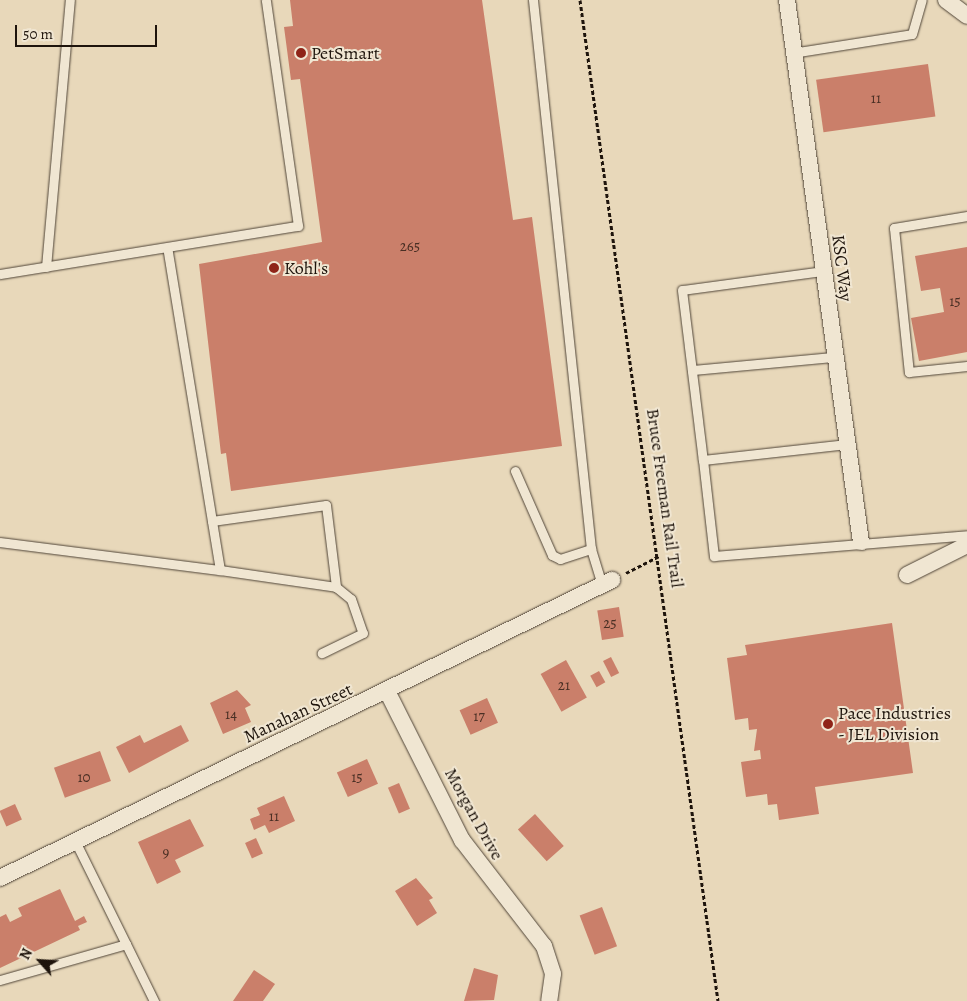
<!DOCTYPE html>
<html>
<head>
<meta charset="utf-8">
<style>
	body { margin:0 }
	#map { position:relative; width:967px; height:1001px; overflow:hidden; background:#e8d8ba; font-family:Alegreya,serif }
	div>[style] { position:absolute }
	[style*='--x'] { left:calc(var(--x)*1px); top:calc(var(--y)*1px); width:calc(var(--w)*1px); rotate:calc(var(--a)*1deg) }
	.building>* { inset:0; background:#ca7f6a; transform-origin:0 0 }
	.path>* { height:3px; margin-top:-1.5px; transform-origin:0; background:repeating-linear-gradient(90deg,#1e140c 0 4px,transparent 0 6.5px) }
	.roads { filter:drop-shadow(0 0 1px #504538) drop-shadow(0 0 1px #504538) }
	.service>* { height:9px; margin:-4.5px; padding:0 4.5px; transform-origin:4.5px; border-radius:4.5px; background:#f0e6d2 }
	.minor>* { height:16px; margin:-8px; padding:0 8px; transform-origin:8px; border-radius:8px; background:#f0e6d2 }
	.dots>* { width:14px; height:14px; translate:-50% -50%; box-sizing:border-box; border:2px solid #f0e6d2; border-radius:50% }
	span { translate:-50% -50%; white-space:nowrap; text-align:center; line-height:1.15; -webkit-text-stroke:4px #f0e6d2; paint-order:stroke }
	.number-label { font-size:15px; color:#492f24 }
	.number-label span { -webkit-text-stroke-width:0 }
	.poi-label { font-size:18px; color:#1e140c }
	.left { translate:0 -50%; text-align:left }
	.street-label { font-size:18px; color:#1e140c }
	.north { position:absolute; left:15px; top:936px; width:50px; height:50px; -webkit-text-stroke:4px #f0e6d2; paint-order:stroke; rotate:296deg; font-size:14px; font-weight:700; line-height:20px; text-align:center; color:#1e140c }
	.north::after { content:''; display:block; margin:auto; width:18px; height:22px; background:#1e140c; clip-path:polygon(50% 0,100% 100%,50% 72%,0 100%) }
	.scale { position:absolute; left:15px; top:25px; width:142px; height:22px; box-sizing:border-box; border:2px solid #1e140c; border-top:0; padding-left:6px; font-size:15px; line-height:18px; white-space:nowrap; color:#1e140c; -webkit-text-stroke:4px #f0e6d2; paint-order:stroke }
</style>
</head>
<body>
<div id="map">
	<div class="building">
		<div style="clip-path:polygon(290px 0,482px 0,513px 220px,532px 217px,562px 446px,231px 491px,226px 453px,221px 454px,199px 264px,322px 242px,300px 79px,291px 80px,284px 27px,293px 26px)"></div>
		<div style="left:928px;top:64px;width:53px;height:113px;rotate:82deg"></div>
		<div style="clip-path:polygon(967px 247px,967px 352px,919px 361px,911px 318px,944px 312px,940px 288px,921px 291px,915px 256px)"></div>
		<div style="left:619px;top:607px;width:30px;height:22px;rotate:81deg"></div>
		<div style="clip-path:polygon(892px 623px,913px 773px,815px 787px,819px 814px,779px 820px,777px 804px,768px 805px,767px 794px,746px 797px,741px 762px,761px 759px,760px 750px,754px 751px,757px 729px,749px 730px,748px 718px,735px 720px,727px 658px,747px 655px,745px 645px)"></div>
		<div style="left:611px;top:657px;width:18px;height:9px;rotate:63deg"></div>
		<div style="left:566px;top:660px;width:43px;height:29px;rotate:61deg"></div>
		<div style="left:599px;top:671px;width:13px;height:10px;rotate:61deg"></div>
		<div style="clip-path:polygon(237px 690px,251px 705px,245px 708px,251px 722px,223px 734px,210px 703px)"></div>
		<div style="left:487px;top:698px;width:27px;height:30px;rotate:66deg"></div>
		<div style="clip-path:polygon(181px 725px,189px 741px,129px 773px,116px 747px,140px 735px,144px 743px)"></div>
		<div style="left:100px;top:751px;width:32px;height:49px;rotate:70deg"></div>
		<div style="left:367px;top:759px;width:27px;height:33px;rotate:66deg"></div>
		<div style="left:399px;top:783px;width:28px;height:12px;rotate:67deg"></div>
		<div style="clip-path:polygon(284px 796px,295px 821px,269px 833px,265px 825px,254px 830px,250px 819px,260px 815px,257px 808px)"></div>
		<div style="left:15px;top:804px;width:17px;height:17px;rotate:66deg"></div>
		<div style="left:535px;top:814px;width:43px;height:23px;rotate:48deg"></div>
		<div style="clip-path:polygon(190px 819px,204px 846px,175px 860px,181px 872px,157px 884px,138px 842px)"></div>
		<div style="left:256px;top:838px;width:17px;height:12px;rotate:66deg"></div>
		<div style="clip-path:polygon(416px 878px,433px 898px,429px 900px,437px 913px,417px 926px,395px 891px)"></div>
		<div style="clip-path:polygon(60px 889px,75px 921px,84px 916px,87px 922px,78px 926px,80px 930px,0 968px,0 917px,6px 914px,10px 922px,22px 916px,18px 908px)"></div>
		<div style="left:602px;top:907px;width:42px;height:24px;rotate:69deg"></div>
		<div style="clip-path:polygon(474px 968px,498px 975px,494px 1000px,464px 1001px)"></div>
		<div style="clip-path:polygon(254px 970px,275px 984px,263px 1001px,233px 1001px)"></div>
	</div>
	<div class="path">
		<div style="--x:580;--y:0;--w:1010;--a:82.15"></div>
		<div style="--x:626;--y:573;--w:37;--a:-27"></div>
	</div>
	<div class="roads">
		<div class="service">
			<div style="--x:533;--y:0;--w:552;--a:83.97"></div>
			<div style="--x:591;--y:549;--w:39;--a:73"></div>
			<div style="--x:792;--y:53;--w:121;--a:-9"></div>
			<div style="--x:912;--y:34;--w:35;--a:-74"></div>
			<div style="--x:967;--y:216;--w:74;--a:170.7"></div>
			<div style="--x:894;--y:228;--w:145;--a:84.1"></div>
			<div style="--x:909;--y:372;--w:58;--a:-5.9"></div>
			<div style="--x:46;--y:267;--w:268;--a:-84.9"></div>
			<div style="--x:823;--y:271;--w:142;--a:172.3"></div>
			<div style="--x:682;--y:290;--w:171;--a:83"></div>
			<div style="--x:703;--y:460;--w:145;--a:-6.3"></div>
			<div style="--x:0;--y:274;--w:302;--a:-9.2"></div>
			<div style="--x:298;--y:226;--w:228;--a:-98.1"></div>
			<div style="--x:692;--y:370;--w:142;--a:-5.3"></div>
			<div style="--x:703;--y:460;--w:97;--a:83.5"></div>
			<div style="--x:714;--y:556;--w:254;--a:-4.7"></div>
			<div style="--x:515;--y:471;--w:92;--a:66.2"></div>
			<div style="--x:552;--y:555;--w:9;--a:27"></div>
			<div style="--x:560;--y:559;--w:33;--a:-18"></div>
			<div style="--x:212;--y:521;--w:115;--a:-8"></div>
			<div style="--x:326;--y:505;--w:83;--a:83"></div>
			<div style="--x:0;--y:542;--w:222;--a:7.3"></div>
			<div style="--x:220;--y:570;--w:326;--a:-99.3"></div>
			<div style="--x:220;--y:570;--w:117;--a:8.3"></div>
			<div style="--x:336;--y:587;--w:19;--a:39"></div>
			<div style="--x:351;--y:599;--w:36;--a:71"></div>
			<div style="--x:363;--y:633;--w:46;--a:154"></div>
			<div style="--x:126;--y:944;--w:64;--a:63.8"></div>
			<div style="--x:0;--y:980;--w:131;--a:-15.9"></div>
			<div style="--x:126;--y:944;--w:115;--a:-116.3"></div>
		</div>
		<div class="minor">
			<div style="--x:787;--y:0;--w:547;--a:82.23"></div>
			<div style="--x:946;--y:0;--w:26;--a:37"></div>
			<div style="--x:907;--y:575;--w:67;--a:-26.6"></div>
			<div style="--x:388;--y:693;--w:165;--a:63.3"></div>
			<div style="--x:462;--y:840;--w:134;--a:52.3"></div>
			<div style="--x:544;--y:946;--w:29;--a:72"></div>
			<div style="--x:553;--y:974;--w:27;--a:98"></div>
			<div style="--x:0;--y:878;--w:681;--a:-25.96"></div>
		</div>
	</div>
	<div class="dots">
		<div style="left:301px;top:53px;background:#8f2418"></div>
		<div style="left:274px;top:268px;background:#8f2418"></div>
		<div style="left:828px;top:724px;background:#8f2418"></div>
	</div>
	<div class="number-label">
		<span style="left:876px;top:99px">11</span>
		<span style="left:410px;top:247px">265</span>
		<span style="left:955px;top:302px">15</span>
		<span style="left:610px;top:624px">25</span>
		<span style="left:564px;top:686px">21</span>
		<span style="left:231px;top:715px">14</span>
		<span style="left:479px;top:717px">17</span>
		<span style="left:84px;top:778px">10</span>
		<span style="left:357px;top:778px">15</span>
		<span style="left:274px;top:817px">11</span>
		<span style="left:166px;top:853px">9</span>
	</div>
	<div class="poi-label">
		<span class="left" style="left:311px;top:53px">PetSmart</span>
		<span class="left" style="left:284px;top:268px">Kohl's</span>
		<span class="left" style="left:838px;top:724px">Pace Industries<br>- JEL Division</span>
	</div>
	<div class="street-label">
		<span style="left:842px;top:268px;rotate:83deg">KSC Way</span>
		<span style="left:665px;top:498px;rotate:82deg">Bruce Freeman Rail Trail</span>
		<span style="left:298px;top:713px;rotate:-25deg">Manahan Street</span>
		<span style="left:474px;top:814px;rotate:61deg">Morgan Drive</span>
	</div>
	<div class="north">N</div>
	<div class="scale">50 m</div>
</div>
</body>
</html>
